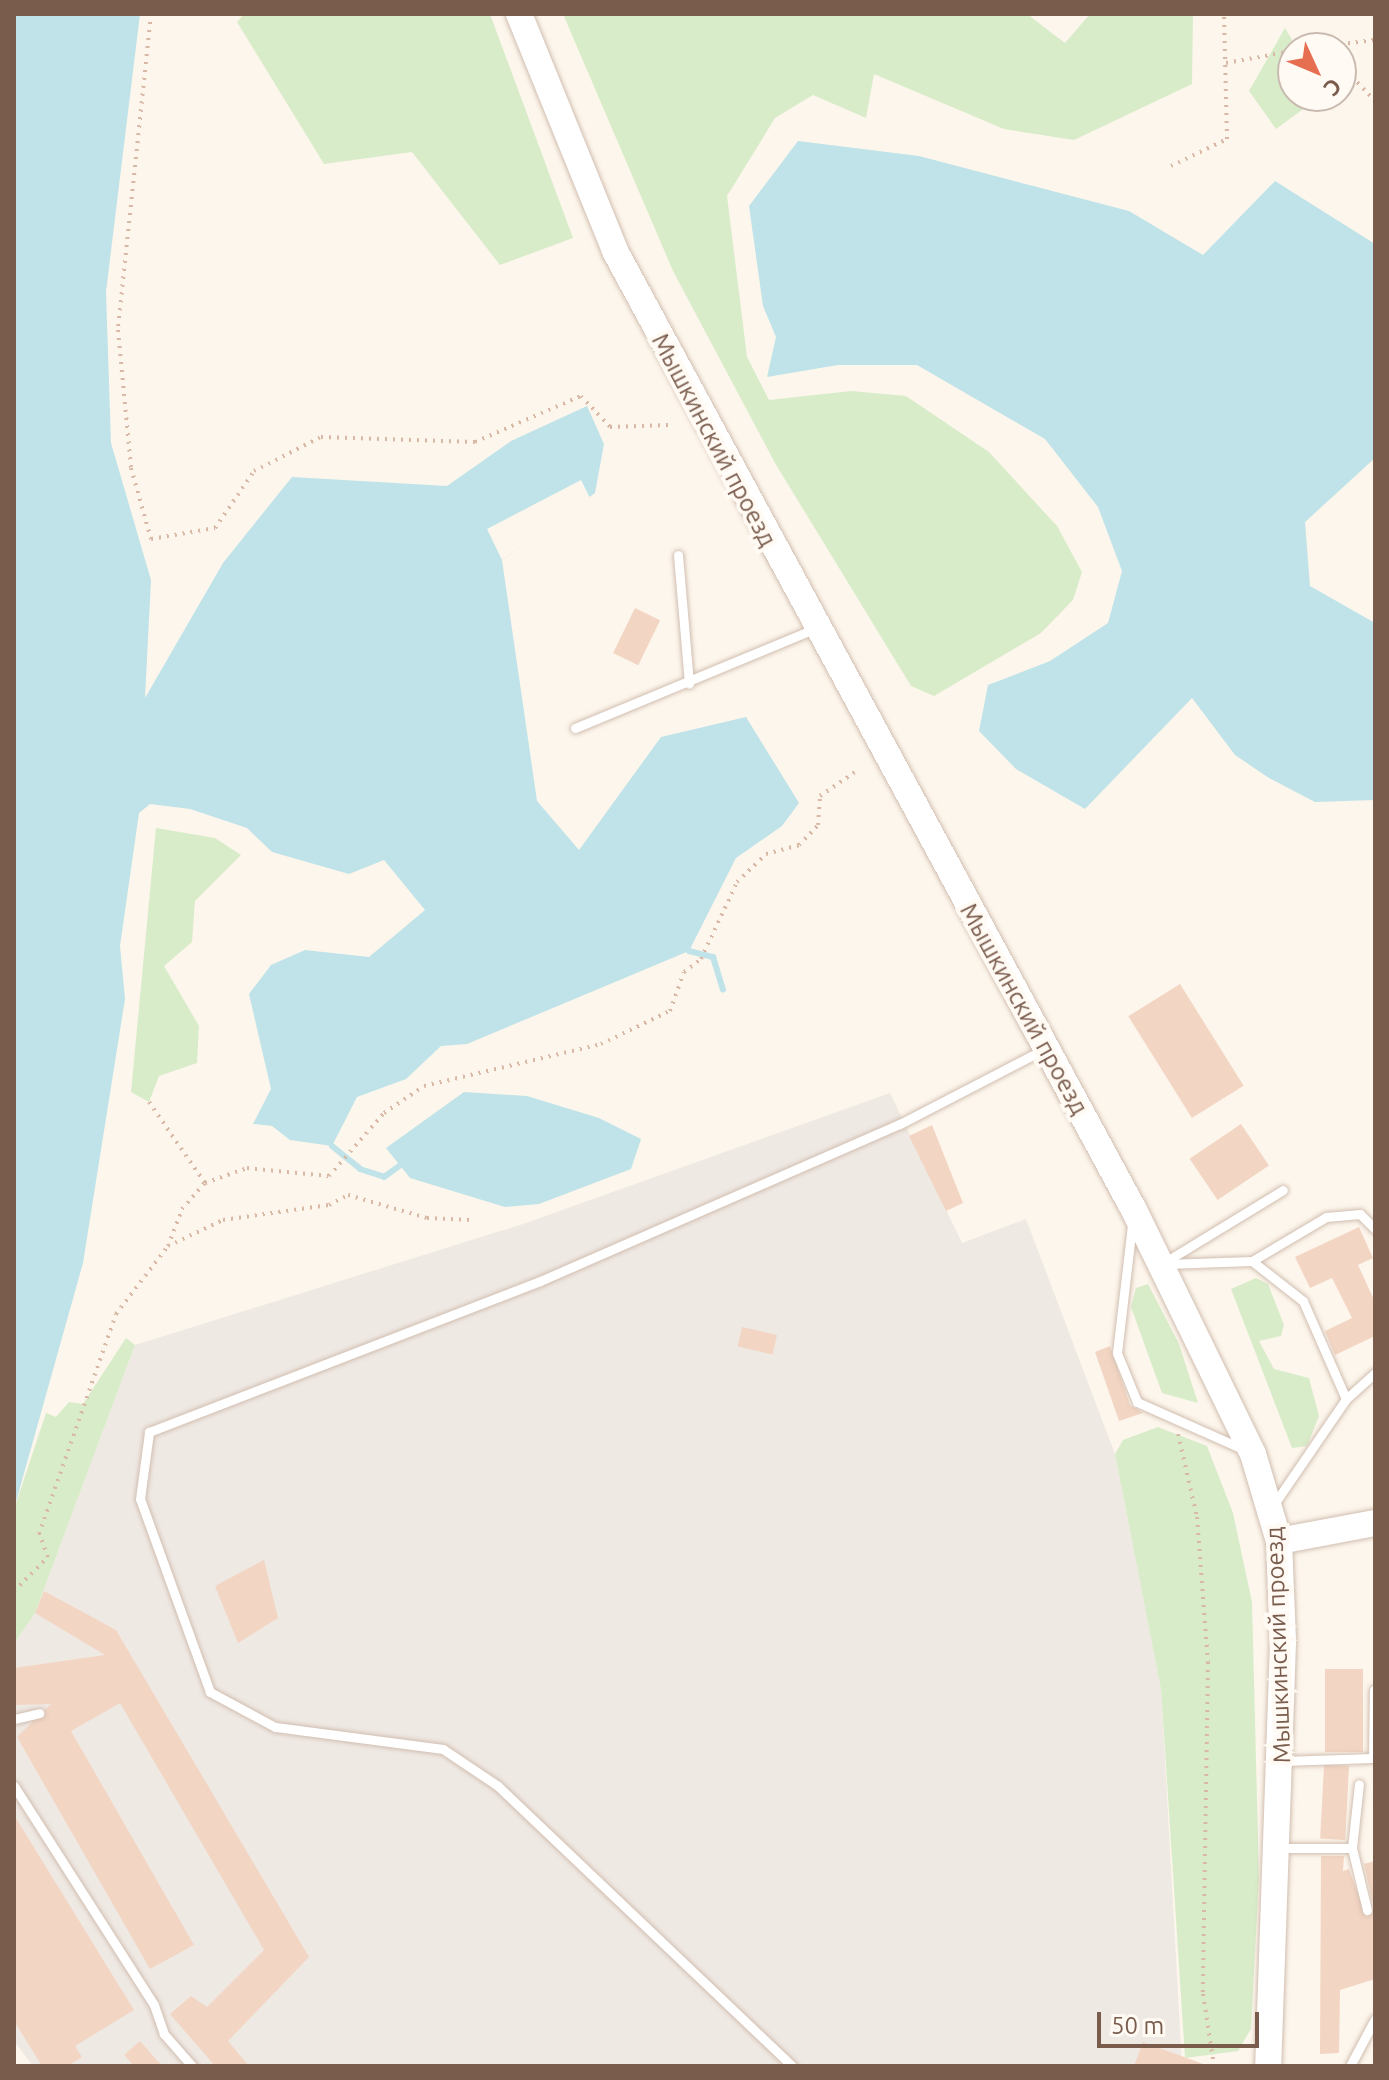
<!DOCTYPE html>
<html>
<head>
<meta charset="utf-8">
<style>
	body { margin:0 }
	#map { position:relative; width:1389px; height:2080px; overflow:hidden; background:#fdf6ec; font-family:Ubuntu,sans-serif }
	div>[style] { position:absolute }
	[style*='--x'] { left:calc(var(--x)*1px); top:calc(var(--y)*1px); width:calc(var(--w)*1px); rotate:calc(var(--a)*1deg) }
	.industrial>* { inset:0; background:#efe9e4 }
	.green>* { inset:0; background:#d8ecc9 }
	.water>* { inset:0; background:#bfe3e8 }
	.pier>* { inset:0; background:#fdf6ec }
	.stream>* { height:6px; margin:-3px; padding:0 3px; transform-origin:3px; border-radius:3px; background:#bfe3e8 }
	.building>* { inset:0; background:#f3d5c3; transform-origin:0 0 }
	.path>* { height:4px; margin-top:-2px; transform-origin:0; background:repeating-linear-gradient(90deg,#d9b8a5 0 2px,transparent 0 8px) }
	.roads { filter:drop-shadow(0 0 2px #d1beb0) drop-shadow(0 0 2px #d1beb0) }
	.lane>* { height:9px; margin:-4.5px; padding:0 4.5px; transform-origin:4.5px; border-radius:4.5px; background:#fff }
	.secondary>* { height:26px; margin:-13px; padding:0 13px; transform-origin:13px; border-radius:13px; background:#fff }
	span { translate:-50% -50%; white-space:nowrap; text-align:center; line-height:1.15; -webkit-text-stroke:8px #fffaf3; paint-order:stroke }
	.street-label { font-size:24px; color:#7a5c4d }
	.frame { position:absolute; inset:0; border:16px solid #7a5c4d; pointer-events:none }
	.north { position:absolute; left:1277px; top:32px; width:80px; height:80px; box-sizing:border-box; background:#fffaf3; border:2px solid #cabbb1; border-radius:50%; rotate:134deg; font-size:22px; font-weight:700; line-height:32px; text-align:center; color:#7a5c4d }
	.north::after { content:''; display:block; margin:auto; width:28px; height:36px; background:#e76f51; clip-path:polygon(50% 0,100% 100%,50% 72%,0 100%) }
	.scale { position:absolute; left:1097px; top:2012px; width:162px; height:36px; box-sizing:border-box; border:4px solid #7a5c4d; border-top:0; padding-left:10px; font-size:24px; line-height:28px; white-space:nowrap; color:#7a5c4d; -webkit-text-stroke:6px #fffaf3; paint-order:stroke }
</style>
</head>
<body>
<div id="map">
	<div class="industrial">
		<div style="clip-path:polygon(890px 1093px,962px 1243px,1026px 1219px,1115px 1454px,1161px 1688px,1182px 2066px,33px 2066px,14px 2041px,14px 1644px,35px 1613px,135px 1345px,523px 1224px)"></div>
	</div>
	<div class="green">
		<div style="clip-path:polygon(244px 14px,490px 14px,573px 238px,500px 265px,412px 152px,324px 164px,237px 22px)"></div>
		<div style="clip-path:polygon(563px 14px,1027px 14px,1065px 43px,1090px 14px,1193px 14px,1192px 84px,1074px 140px,1004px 129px,874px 74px,866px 118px,813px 95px,775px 118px,727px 196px,747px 357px,769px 400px,851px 391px,906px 396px,989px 452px,1057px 526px,1082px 572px,1073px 600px,1041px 633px,934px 696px,911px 686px,775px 463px,673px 271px)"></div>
		<div style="clip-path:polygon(1285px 28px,1297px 48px,1293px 96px,1321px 96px,1276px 129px,1249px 91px)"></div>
		<div style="clip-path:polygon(156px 828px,215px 838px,241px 855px,195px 901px,192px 942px,164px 966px,199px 1026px,197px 1063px,159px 1076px,149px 1102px,131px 1092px)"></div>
		<div style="clip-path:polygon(1256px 1278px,1268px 1284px,1284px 1325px,1281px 1336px,1259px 1341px,1274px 1369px,1309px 1378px,1319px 1416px,1307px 1446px,1292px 1448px,1231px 1289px)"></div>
		<div style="clip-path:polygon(1148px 1284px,1179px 1344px,1198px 1403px,1162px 1393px,1131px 1307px,1136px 1288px)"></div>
		<div style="clip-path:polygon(126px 1338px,135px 1345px,35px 1613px,14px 1644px,14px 1509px,46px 1413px,56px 1417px,69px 1402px,83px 1404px)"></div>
		<div style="clip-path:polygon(1158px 1427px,1207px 1446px,1233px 1513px,1252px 1602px,1259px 1877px,1251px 2029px,1238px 2051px,1185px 2058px,1161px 1689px,1115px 1454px,1123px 1440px)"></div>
	</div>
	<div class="water">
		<div style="clip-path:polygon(14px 14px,140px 14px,106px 292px,111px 443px,151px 580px,145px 698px,223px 563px,292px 477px,447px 486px,511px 441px,587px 406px,604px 444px,595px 493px,502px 560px,537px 801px,579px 850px,661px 737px,746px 717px,799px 803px,782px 826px,736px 858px,689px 951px,467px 1044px,441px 1046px,406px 1079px,357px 1097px,332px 1146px,290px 1140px,272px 1126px,253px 1124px,271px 1089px,249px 994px,271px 965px,305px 950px,369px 957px,425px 910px,384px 860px,349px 874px,272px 852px,247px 828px,190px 809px,150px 804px,139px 813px,120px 946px,125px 999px,83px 1263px,14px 1509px)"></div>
		<div style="clip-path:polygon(798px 141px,919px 156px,1129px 211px,1203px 255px,1275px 181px,1375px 244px,1375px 458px,1305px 522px,1310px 586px,1375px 623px,1375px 800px,1315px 802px,1269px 778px,1235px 755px,1192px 698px,1085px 809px,1016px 769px,979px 731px,988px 685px,1050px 661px,1108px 623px,1122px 571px,1098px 507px,1045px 439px,917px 365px,838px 365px,767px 377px,776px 337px,763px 306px,749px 206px)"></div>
		<div style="clip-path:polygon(464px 1092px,527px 1096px,599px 1118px,641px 1139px,631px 1169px,539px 1204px,505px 1207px,410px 1178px,386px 1148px)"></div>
	</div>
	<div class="pier">
		<div style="clip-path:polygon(581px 480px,590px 498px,502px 560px,487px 529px)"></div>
	</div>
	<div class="stream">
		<div style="--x:689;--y:951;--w:25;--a:14"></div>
		<div style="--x:713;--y:957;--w:34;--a:73"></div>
		<div style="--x:332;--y:1146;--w:36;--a:39"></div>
		<div style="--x:360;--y:1169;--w:25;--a:18"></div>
		<div style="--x:384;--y:1177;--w:19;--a:-36"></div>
	</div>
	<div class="building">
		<div style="left:635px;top:608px;width:28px;height:50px;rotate:26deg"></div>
		<div style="left:1180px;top:984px;width:120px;height:61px;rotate:58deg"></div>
		<div style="left:1241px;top:1124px;width:50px;height:62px;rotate:56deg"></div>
		<div style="clip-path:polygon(932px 1125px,963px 1203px,946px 1211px,909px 1136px)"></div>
		<div style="clip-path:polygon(1359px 1227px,1373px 1258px,1358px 1265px,1375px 1302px,1375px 1336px,1335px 1355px,1325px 1331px,1352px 1318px,1332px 1278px,1310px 1288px,1295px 1257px)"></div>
		<div style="left:742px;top:1327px;width:36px;height:20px;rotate:13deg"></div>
		<div style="clip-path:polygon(1110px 1346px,1130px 1405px,1143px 1413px,1119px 1421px,1095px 1352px)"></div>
		<div style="clip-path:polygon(264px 1560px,278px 1618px,238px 1643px,215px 1586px)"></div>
		<div style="clip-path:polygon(44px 1591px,116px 1630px,309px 1957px,228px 2041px,249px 2066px,215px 2066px,170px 2014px,191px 1996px,207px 2007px,264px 1950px,120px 1703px,71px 1731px,194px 1945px,150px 1969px,17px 1737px,51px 1704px,14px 1705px,14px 1668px,105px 1655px,35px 1613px)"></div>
		<div style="left:1325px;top:1669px;width:38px;height:83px"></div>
		<div style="left:1349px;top:1766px;width:74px;height:25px;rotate:93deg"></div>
		<div style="clip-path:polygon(14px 1815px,134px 2010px,75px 2046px,82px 2057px,68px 2066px,42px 2066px,14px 2021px)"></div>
		<div style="clip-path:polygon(1321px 1856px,1344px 1856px,1343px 1871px,1349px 1869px,1366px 1917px,1374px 1909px,1364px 1864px,1375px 1861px,1375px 1979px,1340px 1990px,1339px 2053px,1320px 2054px)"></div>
		<div style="clip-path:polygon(140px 2041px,162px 2066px,134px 2066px,124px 2055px)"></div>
		<div style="clip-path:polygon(1143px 2042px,1203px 2064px,1202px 2066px,1134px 2066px)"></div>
	</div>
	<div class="path">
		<div style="--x:151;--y:14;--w:318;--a:96"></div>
		<div style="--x:118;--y:330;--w:139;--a:84.6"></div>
		<div style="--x:131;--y:468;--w:74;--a:74.3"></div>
		<div style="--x:151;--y:539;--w:65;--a:-9.8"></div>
		<div style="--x:215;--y:528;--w:69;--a:-55.6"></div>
		<div style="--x:254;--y:471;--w:75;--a:-26.9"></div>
		<div style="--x:321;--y:437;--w:154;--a:1.9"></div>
		<div style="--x:475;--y:442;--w:116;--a:-23.5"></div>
		<div style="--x:581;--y:396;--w:42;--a:46.9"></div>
		<div style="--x:610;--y:427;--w:59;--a:-1.9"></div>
		<div style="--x:1308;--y:48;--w:67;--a:-6.8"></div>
		<div style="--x:1226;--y:63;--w:68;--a:-10.2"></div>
		<div style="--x:1341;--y:65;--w:50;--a:46.6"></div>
		<div style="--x:1171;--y:166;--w:62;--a:-25.7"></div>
		<div style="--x:1227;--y:139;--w:125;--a:-91.4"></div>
		<div style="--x:149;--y:1102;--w:98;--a:55.3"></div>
		<div style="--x:168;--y:1246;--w:40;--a:-69"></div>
		<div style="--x:182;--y:1209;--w:35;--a:-49"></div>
		<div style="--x:205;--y:1183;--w:45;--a:-19.7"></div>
		<div style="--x:247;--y:1168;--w:82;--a:5.6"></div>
		<div style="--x:329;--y:1176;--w:84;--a:-48.9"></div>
		<div style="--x:384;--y:1113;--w:48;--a:-34"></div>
		<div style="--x:424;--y:1086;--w:182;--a:-13.3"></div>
		<div style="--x:601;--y:1044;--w:76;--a:-25.6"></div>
		<div style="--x:670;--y:1011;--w:41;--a:-70.3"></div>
		<div style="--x:684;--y:972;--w:21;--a:-37"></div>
		<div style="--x:701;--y:959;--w:85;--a:-64.9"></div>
		<div style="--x:737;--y:882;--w:40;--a:-44"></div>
		<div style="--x:766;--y:854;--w:34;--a:-15"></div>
		<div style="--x:799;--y:845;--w:28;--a:-46"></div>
		<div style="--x:818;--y:825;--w:29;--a:-86"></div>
		<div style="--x:820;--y:796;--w:42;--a:-34.4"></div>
		<div style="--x:1178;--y:1434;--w:85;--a:77.1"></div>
		<div style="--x:1197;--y:1517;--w:145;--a:85.7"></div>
		<div style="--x:1208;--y:1662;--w:332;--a:90.9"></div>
		<div style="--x:1203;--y:1994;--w:73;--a:81.3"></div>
		<div style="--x:14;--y:1591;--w:48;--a:-45"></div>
		<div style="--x:48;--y:1557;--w:25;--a:-111"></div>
		<div style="--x:39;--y:1534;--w:233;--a:-70.7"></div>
		<div style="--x:116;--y:1314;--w:86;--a:-52.6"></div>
		<div style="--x:168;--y:1246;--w:61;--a:-25.3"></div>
		<div style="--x:223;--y:1220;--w:107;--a:-8.1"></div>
		<div style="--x:329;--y:1205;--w:21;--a:-28"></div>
		<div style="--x:348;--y:1195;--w:82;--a:16.2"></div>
		<div style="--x:427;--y:1218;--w:45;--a:2.5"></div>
	</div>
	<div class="roads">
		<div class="lane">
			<div style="--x:678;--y:555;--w:129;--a:85.1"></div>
			<div style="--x:575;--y:728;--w:259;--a:-22.5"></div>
			<div style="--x:1132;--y:1225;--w:129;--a:96.7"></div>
			<div style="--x:1117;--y:1353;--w:53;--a:67.8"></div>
			<div style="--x:1137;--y:1402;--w:116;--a:23.9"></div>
			<div style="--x:1252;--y:1261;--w:86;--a:-30.7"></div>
			<div style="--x:1326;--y:1217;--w:34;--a:-5"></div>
			<div style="--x:1360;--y:1214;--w:21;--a:45"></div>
			<div style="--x:1165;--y:1262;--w:138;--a:-31.4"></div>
			<div style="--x:1166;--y:1264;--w:86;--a:-2"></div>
			<div style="--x:1252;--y:1261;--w:65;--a:38.1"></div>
			<div style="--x:1303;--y:1301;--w:107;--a:66.3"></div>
			<div style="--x:1346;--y:1399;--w:127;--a:124.4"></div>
			<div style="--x:1346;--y:1399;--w:39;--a:-42"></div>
			<div style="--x:14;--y:1719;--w:26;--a:-13"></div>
			<div style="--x:1282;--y:1761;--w:91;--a:-1.9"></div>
			<div style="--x:1373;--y:1758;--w:68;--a:-89.2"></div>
			<div style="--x:14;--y:1786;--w:260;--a:57.4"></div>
			<div style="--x:154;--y:2005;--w:31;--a:71"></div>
			<div style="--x:164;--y:2034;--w:43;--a:48.8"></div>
			<div style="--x:1278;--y:1848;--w:74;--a:0"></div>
			<div style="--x:1352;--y:1848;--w:64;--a:76.4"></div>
			<div style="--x:1352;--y:1848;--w:64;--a:-83.8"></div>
			<div style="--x:792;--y:2066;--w:406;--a:-136.4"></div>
			<div style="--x:498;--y:1786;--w:66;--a:-146.1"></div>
			<div style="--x:443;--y:1749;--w:169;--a:-172.5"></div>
			<div style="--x:275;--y:1727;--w:74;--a:-151.7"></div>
			<div style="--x:210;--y:1692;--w:205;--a:-109.9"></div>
			<div style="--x:140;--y:1499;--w:68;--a:-82.3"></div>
			<div style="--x:149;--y:1432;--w:419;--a:-21.1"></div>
			<div style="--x:540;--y:1281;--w:393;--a:-23.6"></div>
			<div style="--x:900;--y:1124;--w:161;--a:-27.4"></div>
			<div style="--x:1350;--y:2066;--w:53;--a:-62"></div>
		</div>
		<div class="secondary">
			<div style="--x:519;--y:14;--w:256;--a:67.9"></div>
			<div style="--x:615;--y:251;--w:1090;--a:61.58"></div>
			<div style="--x:1134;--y:1210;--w:271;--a:64"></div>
			<div style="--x:1253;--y:1454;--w:91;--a:73.4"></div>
			<div style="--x:1279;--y:1541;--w:101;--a:87.7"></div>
			<div style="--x:1283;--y:1642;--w:424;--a:92"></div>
			<div style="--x:1279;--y:1541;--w:98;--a:-10.6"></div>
		</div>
	</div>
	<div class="street-label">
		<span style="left:714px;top:440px;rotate:62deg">Мышкинский проезд</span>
		<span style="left:1024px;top:1009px;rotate:61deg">Мышкинский проезд</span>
		<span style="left:1278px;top:1645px;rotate:-92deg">Мышкинский проезд</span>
	</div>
	<div class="frame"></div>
	<div class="north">С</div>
	<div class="scale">50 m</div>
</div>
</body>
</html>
